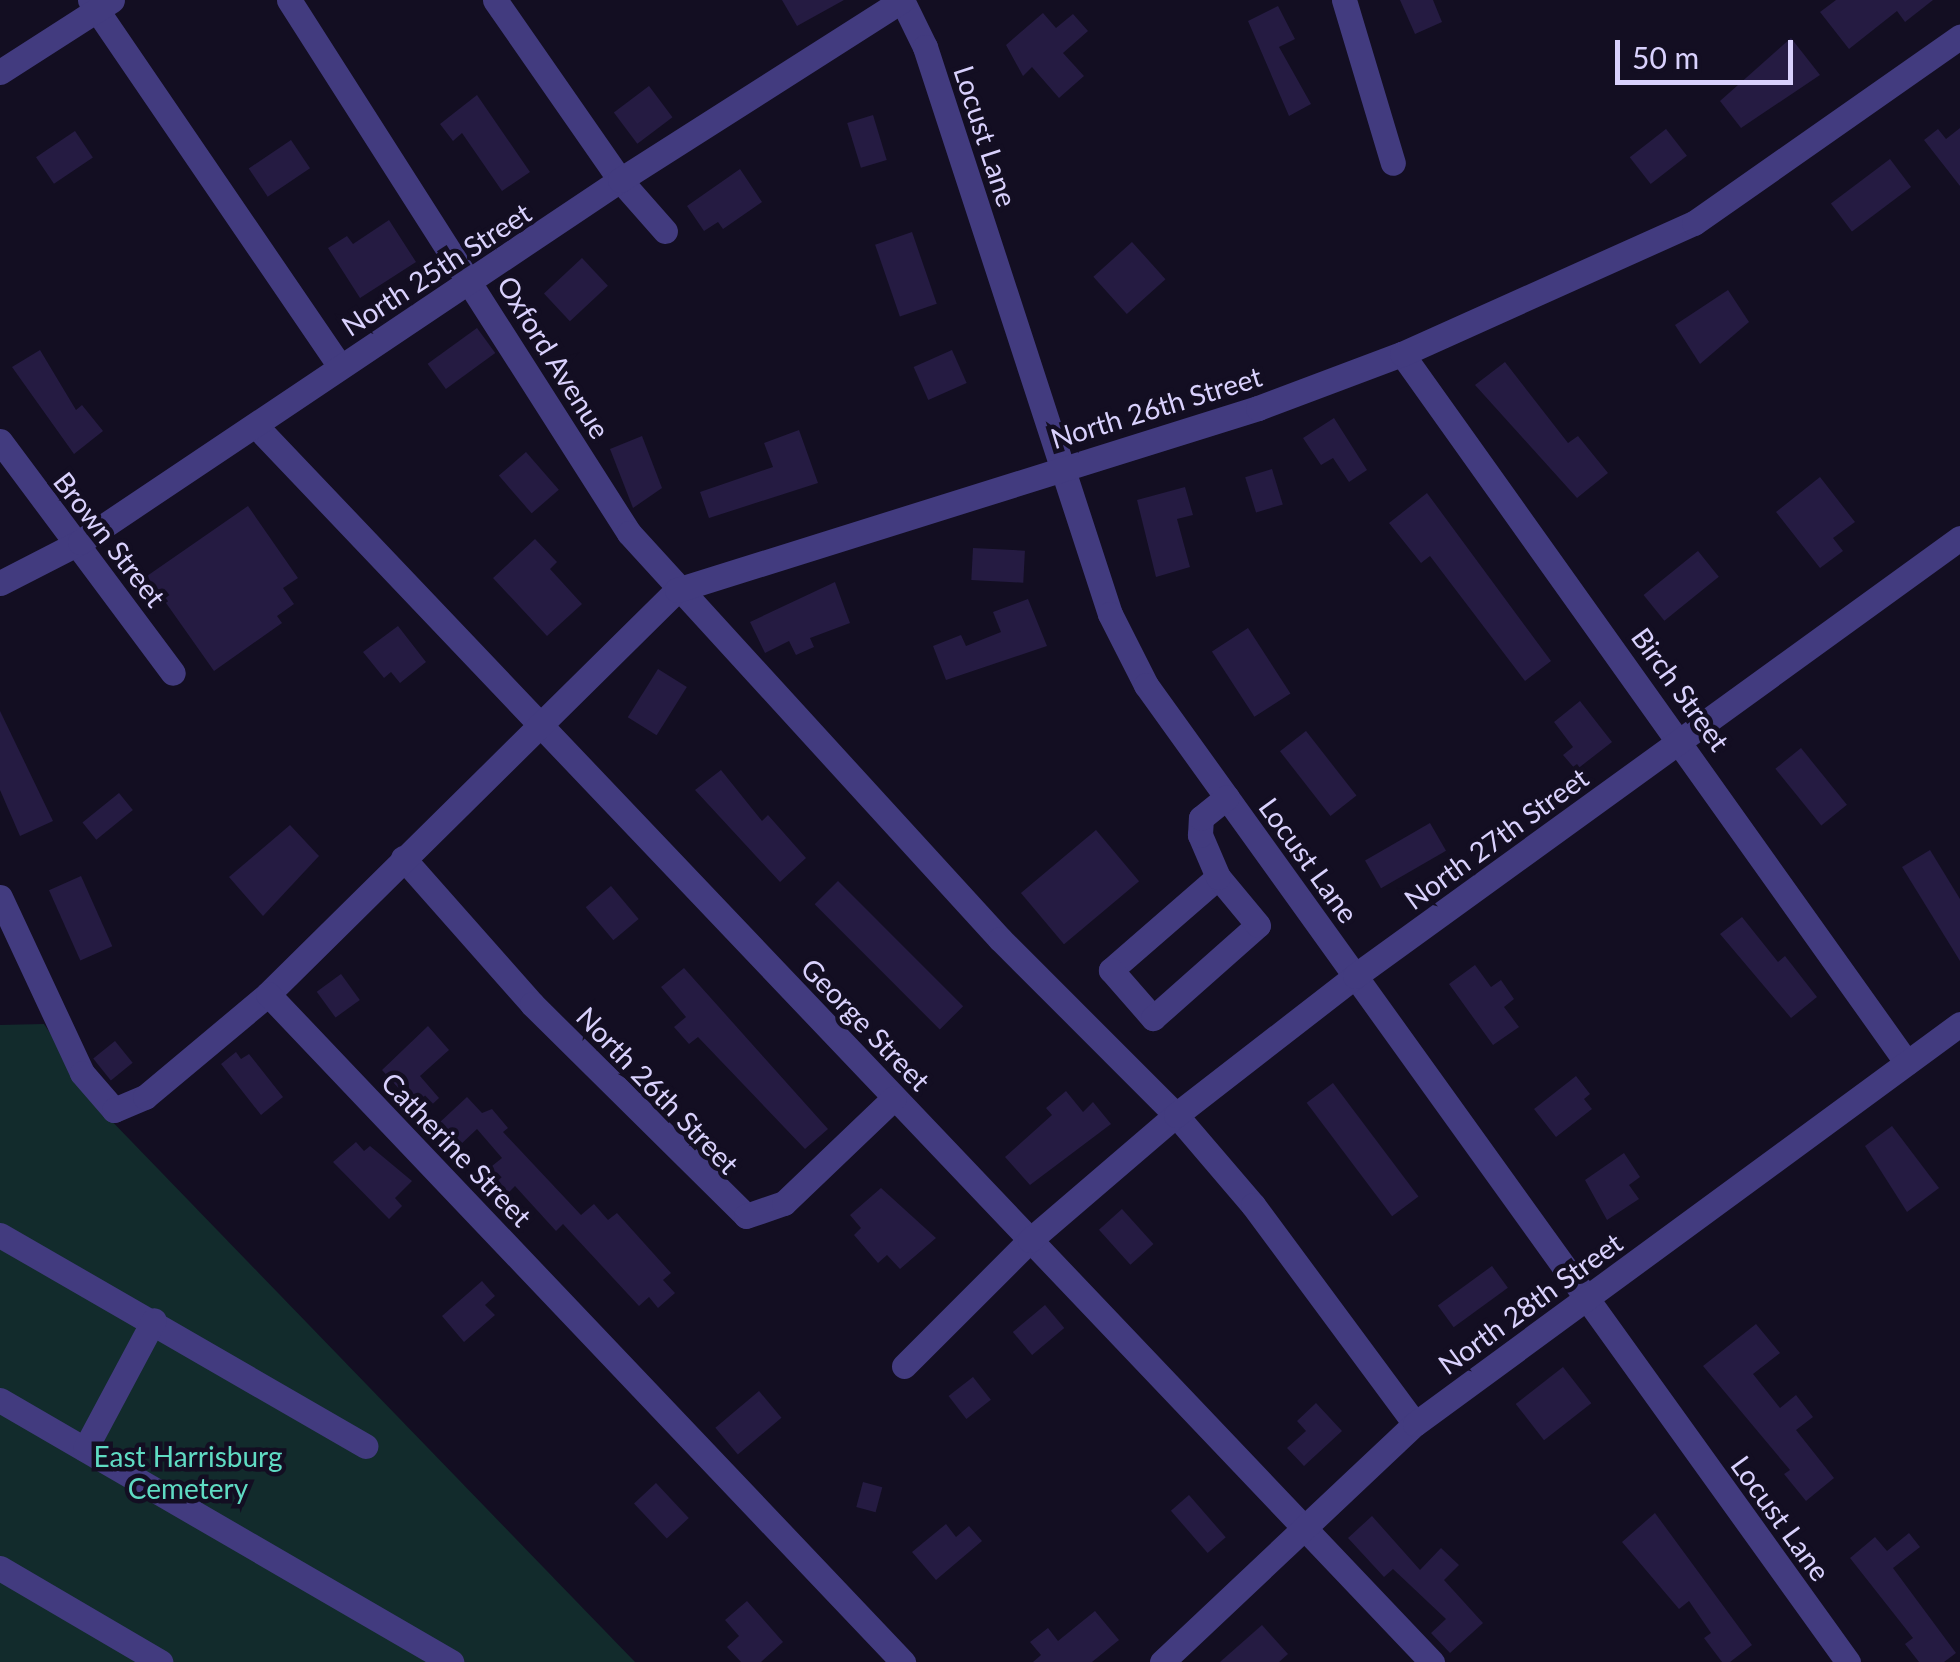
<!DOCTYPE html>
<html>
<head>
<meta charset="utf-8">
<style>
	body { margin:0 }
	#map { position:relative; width:1960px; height:1662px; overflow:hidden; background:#130e22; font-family:Lato,sans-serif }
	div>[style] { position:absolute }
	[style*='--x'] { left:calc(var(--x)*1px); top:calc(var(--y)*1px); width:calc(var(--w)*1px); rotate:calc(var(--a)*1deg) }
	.green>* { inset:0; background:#122b2c }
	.building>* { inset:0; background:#251b42; transform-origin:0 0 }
	.minor>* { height:25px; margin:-12.5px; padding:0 12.5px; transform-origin:12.5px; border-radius:12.5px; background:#423b7f }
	span { translate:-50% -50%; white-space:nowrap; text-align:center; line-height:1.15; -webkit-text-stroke:9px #130e22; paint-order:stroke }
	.street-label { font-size:28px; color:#d9d1fd }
	.park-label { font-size:28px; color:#5fdbc3 }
	.scale { position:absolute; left:1615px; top:40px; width:178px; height:45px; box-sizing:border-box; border:5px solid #d9d1fd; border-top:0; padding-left:12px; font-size:30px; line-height:35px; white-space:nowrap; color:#d9d1fd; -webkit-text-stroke:8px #130e22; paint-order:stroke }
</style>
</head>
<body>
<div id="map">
	<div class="green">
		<div style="clip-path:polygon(44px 1024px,103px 1112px,635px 1662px,0 1662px,0 1025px)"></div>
	</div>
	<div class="building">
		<div style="clip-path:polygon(782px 0,844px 0,797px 26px)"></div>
		<div style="clip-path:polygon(1400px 0,1433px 0,1442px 22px,1415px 34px)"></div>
		<div style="clip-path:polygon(1836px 0,1933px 0,1905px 22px,1897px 11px,1849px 49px,1820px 12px)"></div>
		<div style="clip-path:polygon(1278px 6px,1295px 39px,1279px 47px,1311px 104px,1289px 116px,1248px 21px)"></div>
		<div style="clip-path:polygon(1043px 13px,1056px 28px,1073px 14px,1088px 31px,1063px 53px,1084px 76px,1059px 98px,1032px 67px,1023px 76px,1006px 45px)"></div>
		<div style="clip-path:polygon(1791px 38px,1820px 75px,1741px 128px,1720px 101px)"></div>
		<div style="left:649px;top:86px;width:39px;height:44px;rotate:53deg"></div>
		<div style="clip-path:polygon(477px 95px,530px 172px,502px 191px,462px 133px,453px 141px,440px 124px)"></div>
		<div style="left:873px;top:115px;width:47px;height:27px;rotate:73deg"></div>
		<div style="clip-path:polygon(1960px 128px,1960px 186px,1924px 140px,1938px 129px,1946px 139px)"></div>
		<div style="left:1666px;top:129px;width:34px;height:46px;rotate:52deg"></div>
		<div style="left:75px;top:131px;width:32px;height:47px;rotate:56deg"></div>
		<div style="left:291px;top:140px;width:34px;height:51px;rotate:56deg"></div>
		<div style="left:1890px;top:159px;width:35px;height:74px;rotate:53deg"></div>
		<div style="clip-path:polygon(740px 169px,762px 202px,723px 229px,718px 222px,704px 231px,687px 206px)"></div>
		<div style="clip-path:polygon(389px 220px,416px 262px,360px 298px,328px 248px,347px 236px,353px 244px)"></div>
		<div style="left:912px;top:232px;width:76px;height:39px;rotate:71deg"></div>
		<div style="left:1132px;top:242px;width:50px;height:52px;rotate:48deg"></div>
		<div style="left:582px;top:258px;width:38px;height:52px;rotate:47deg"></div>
		<div style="clip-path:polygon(1728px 290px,1749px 322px,1700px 364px,1675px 325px)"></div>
		<div style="left:477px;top:328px;width:31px;height:61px;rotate:54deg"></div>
		<div style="clip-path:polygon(40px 350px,76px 410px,82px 405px,103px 431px,74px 454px,12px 367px)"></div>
		<div style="left:952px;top:350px;width:36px;height:42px;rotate:66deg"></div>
		<div style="clip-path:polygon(1505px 362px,1568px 443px,1578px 436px,1608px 473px,1577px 498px,1475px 385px)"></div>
		<div style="clip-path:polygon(1334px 418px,1367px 470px,1349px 482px,1333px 458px,1321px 465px,1303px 438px)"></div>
		<div style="clip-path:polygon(799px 430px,818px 483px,709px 518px,700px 492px,773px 467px,764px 443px)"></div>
		<div style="clip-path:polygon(642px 436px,662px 488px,633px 508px,610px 449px)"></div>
		<div style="left:526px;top:452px;width:50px;height:36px;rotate:49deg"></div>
		<div style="left:1272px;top:469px;width:37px;height:28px;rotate:73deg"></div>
		<div style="clip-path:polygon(1820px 477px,1855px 522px,1833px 538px,1843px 551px,1820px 568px,1776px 512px)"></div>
		<div style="clip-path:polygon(1185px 487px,1193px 515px,1177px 519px,1190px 567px,1156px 577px,1137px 500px)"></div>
		<div style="clip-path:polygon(1427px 493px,1551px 661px,1525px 681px,1430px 556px,1421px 563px,1389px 523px)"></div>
		<div style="clip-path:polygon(248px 506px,298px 578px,283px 588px,294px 604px,277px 616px,282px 623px,214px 671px,147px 576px)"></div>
		<div style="clip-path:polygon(535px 539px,557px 562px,550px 569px,582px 604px,547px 636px,493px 578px)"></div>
		<div style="left:973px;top:548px;width:52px;height:32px;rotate:3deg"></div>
		<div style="left:1698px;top:551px;width:33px;height:70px;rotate:51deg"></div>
		<div style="clip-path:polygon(835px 582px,850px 623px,810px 638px,814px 647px,796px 655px,789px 641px,765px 653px,750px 622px)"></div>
		<div style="clip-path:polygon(1028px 599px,1047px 646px,946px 680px,933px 646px,961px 635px,966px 646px,1001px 632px,993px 612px)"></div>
		<div style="clip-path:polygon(398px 626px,426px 662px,400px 683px,391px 672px,384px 678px,363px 652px)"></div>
		<div style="left:1248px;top:628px;width:78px;height:43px;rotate:57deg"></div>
		<div style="left:658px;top:669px;width:34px;height:57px;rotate:32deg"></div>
		<div style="clip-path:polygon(1580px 701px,1612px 742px,1576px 770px,1563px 755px,1573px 747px,1554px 722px)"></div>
		<div style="clip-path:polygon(0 711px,53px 821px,20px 836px,0 790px)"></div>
		<div style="left:1306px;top:731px;width:82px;height:33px;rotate:52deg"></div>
		<div style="left:1801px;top:748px;width:73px;height:33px;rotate:51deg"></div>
		<div style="clip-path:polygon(721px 770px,762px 821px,768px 815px,806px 858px,780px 882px,695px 790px)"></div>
		<div style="left:119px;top:793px;width:22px;height:47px;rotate:51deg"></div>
		<div style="left:1430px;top:823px;width:32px;height:75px;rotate:60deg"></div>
		<div style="clip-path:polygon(290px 825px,319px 856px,263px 916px,229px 877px)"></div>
		<div style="left:1096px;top:830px;width:67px;height:98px;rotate:50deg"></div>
		<div style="clip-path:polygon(1930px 850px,1960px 899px,1960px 961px,1902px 867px)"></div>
		<div style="left:81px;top:876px;width:77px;height:35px;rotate:66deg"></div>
		<div style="left:838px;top:881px;width:177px;height:33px;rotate:45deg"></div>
		<div style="left:611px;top:886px;width:43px;height:33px;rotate:50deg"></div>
		<div style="clip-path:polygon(1742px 917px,1778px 962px,1785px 956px,1817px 997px,1791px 1018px,1720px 934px)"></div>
		<div style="clip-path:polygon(1475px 965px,1491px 987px,1501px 980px,1514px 999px,1504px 1007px,1519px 1027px,1493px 1045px,1449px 984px)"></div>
		<div style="clip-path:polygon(684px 968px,828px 1129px,805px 1149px,698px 1037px,689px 1044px,674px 1027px,686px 1017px,661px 987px)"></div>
		<div style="left:341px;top:974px;width:32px;height:30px;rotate:54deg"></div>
		<div style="clip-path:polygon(428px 1026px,449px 1050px,420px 1076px,439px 1098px,422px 1114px,382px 1070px)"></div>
		<div style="left:115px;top:1041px;width:28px;height:28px;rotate:51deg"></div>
		<div style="clip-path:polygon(236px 1052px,241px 1059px,249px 1054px,283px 1097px,261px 1115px,221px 1064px)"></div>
		<div style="clip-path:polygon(1576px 1076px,1590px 1094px,1584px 1099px,1592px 1109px,1556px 1137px,1534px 1109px)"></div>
		<div style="left:1333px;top:1083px;width:142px;height:33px;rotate:53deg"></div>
		<div style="clip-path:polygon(1066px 1091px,1083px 1112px,1093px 1102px,1111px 1124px,1030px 1185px,1005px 1157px,1052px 1115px,1046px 1108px)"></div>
		<div style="clip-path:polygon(467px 1097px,482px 1113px,492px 1109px,508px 1128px,503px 1132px,581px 1215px,594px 1204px,608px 1220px,617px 1213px,671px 1273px,663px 1280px,675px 1293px,658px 1308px,649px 1297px,639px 1306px,563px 1224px,556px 1231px,515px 1186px,508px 1193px,487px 1170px,502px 1158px,477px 1129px,459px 1146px,439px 1123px)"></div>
		<div style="clip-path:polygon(1892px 1126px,1939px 1188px,1907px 1212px,1865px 1146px)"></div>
		<div style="clip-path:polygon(356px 1142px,364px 1151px,370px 1146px,412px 1181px,395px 1198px,402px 1206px,389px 1219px,333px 1162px)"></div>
		<div style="clip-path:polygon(1624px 1153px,1640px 1177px,1629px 1185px,1639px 1199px,1607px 1220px,1585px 1180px)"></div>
		<div style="clip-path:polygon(881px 1188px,936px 1238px,900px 1269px,887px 1255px,878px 1263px,854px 1235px,861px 1228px,850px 1215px)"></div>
		<div style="left:1122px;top:1209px;width:47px;height:31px;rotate:48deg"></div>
		<div style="left:1492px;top:1266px;width:27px;height:67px;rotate:54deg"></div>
		<div style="clip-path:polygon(482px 1281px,495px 1296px,485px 1305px,495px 1315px,464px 1342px,442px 1316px)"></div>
		<div style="left:1045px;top:1305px;width:30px;height:42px;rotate:50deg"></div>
		<div style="clip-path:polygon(1756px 1324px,1780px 1353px,1753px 1374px,1780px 1408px,1796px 1395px,1813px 1417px,1796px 1430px,1834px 1478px,1806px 1501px,1784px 1474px,1790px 1470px,1703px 1366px)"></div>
		<div style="left:1563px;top:1367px;width:46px;height:60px;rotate:52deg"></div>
		<div style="left:973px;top:1377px;width:29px;height:31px;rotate:52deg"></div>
		<div style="left:759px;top:1391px;width:35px;height:57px;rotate:50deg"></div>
		<div style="clip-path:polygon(1316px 1403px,1342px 1431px,1304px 1466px,1287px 1448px,1306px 1431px,1297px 1421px)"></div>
		<div style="left:863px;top:1482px;width:20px;height:26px;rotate:15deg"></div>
		<div style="left:656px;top:1483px;width:48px;height:30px;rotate:47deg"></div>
		<div style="left:1189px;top:1495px;width:56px;height:24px;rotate:49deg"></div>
		<div style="clip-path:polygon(1655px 1513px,1752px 1645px,1730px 1662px,1722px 1662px,1704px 1638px,1711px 1633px,1689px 1601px,1679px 1609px,1622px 1542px)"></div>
		<div style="clip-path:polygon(1372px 1516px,1420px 1570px,1441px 1548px,1459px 1565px,1444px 1580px,1483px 1623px,1450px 1653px,1431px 1633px,1446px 1619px,1393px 1569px,1384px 1577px,1348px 1538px)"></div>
		<div style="clip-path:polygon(946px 1524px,956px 1537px,969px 1526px,982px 1541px,936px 1580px,912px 1552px)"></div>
		<div style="clip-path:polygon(1909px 1533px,1920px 1547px,1893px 1568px,1956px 1653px,1944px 1662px,1919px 1662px,1905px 1644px,1913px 1638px,1850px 1558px,1875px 1537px,1887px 1551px)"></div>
		<div style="clip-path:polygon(747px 1601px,783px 1642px,761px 1662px,741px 1662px,727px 1647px,739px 1636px,725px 1620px)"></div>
		<div style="clip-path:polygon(1095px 1611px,1119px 1640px,1092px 1662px,1033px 1662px,1041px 1655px,1030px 1642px,1048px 1628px,1058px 1641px)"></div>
		<div style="clip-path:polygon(1262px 1625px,1288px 1654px,1279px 1662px,1220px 1662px)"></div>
	</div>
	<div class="minor">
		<div style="--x:90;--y:0;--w:444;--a:55.7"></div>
		<div style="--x:289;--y:0;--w:632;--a:57.47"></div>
		<div style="--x:629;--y:533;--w:550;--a:47.58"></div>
		<div style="--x:1000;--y:939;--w:249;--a:45"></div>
		<div style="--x:1176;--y:1115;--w:118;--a:49.5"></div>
		<div style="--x:1253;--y:1205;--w:272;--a:53.5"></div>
		<div style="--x:495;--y:0;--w:219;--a:55.2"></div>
		<div style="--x:620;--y:180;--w:68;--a:48.6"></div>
		<div style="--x:902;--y:0;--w:52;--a:63.9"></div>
		<div style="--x:925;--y:47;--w:596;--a:71.93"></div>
		<div style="--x:1110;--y:614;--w:80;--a:63.1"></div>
		<div style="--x:1146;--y:685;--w:1203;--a:54.3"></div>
		<div style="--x:1344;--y:0;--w:170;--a:73.3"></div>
		<div style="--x:0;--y:72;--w:133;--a:-32.7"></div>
		<div style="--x:1402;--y:354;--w:870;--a:54.54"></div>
		<div style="--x:257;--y:427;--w:1705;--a:46.43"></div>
		<div style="--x:0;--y:441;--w:289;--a:53.3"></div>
		<div style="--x:0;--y:583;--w:90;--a:-27.1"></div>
		<div style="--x:80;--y:542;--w:650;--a:-33.84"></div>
		<div style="--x:620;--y:180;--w:335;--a:-32.5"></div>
		<div style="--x:403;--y:858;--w:195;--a:48.5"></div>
		<div style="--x:532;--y:1004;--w:301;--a:44.7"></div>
		<div style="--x:746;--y:1216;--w:40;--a:-18.9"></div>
		<div style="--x:784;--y:1203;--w:152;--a:-43.7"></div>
		<div style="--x:1218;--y:877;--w:142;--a:139"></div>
		<div style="--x:1111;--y:970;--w:64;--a:48.8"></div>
		<div style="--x:1153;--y:1018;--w:140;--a:-41.5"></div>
		<div style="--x:1258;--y:925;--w:62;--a:-129.8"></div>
		<div style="--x:1218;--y:877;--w:46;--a:-113.2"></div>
		<div style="--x:1200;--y:835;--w:17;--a:-87"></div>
		<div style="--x:1201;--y:818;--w:33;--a:-39"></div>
		<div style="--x:0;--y:897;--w:194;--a:65"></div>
		<div style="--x:82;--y:1073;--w:49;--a:49.1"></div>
		<div style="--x:114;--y:1110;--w:34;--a:-23"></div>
		<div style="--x:145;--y:1097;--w:160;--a:-39.9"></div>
		<div style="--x:268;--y:994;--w:575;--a:-44.65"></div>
		<div style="--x:677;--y:590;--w:609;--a:-17.39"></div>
		<div style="--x:1258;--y:408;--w:154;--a:-20.6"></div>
		<div style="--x:1402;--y:354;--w:320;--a:-24.2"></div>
		<div style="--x:1694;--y:223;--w:325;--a:-35"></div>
		<div style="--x:268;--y:994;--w:922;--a:46.45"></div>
		<div style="--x:0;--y:1235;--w:422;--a:30"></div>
		<div style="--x:904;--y:1366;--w:178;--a:-45"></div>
		<div style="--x:1030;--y:1240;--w:192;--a:-40.6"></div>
		<div style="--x:1176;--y:1115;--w:227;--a:-37.8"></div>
		<div style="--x:1355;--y:976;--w:747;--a:-35.9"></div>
		<div style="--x:0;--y:1400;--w:522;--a:30.15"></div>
		<div style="--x:85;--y:1449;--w:146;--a:-61.9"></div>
		<div style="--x:0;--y:1568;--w:186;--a:30.4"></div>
		<div style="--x:1162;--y:1662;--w:347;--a:-43.3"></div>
		<div style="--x:1415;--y:1424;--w:676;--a:-36.28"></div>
	</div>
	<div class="street-label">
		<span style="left:986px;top:136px;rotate:72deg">Locust Lane</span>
		<span style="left:436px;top:269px;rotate:-33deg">North 25th Street</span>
		<span style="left:554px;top:357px;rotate:58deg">Oxford Avenue</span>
		<span style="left:1156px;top:407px;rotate:-17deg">North 26th Street</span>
		<span style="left:110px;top:539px;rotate:52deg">Brown Street</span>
		<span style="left:1681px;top:689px;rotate:54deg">Birch Street</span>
		<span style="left:1496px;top:838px;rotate:-36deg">North 27th Street</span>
		<span style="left:1309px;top:860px;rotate:54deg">Locust Lane</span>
		<span style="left:866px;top:1024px;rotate:46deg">George Street</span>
		<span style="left:658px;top:1090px;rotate:46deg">North 26th Street</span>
		<span style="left:457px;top:1149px;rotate:46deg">Catherine Street</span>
		<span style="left:1530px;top:1303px;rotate:-36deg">North 28th Street</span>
		<span style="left:1781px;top:1518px;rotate:54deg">Locust Lane</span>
	</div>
	<div class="park-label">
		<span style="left:188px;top:1472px">East Harrisburg<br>Cemetery</span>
	</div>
	<div class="scale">50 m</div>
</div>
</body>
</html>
